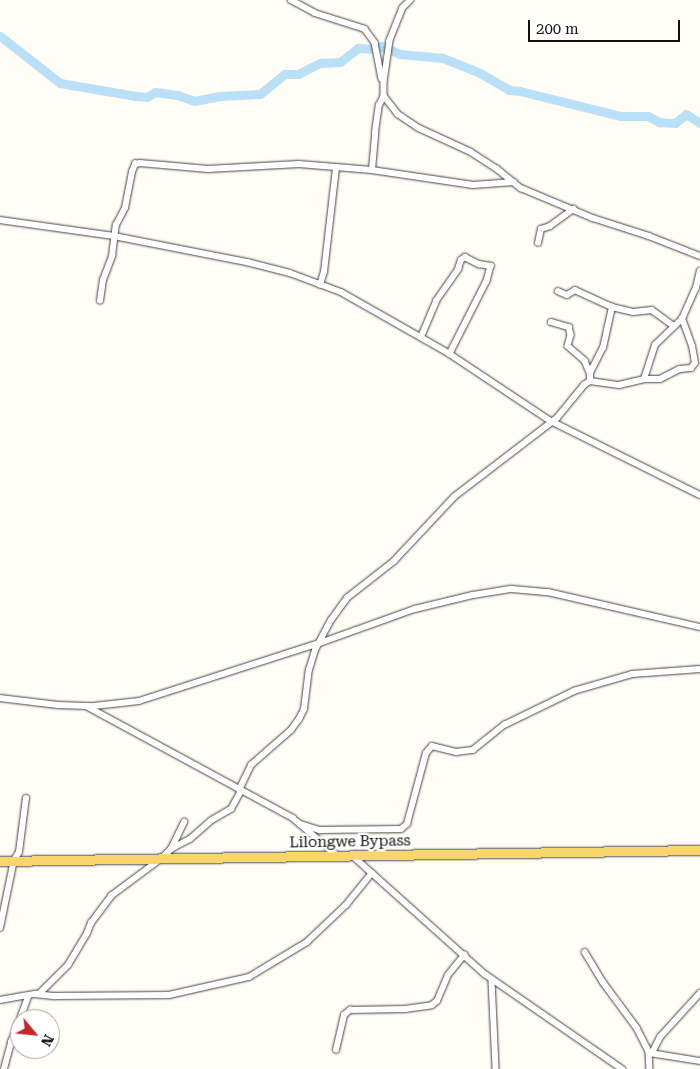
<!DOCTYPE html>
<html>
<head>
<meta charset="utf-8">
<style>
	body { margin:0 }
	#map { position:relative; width:700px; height:1069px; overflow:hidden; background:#fffdf5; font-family:"Roboto Serif",serif }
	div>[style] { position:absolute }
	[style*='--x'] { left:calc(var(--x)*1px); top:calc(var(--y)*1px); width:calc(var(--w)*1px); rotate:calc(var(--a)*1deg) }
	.river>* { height:9px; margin:-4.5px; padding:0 4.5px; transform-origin:4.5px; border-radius:4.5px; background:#b9e0f7 }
	.roads { filter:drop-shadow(0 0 1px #444) drop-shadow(0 0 1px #444) }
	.street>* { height:5.5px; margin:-2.75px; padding:0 2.75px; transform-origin:2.75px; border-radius:2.75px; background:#fff }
	.primary>* { height:9px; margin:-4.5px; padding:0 4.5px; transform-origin:4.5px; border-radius:4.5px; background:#f9d66b }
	span { translate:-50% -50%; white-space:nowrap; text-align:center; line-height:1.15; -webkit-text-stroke:5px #fff; paint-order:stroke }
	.street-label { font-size:15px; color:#111 }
	.north { position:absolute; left:10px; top:1009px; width:50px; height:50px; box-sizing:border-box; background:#fff; border:1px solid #a0a0a0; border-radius:50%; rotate:118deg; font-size:14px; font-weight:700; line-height:20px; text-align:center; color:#111 }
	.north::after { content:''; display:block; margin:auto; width:18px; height:22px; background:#c4262e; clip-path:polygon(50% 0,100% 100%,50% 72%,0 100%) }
	.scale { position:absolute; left:528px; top:20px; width:152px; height:22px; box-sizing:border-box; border:2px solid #111; border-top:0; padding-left:6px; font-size:15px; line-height:18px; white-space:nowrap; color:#111; -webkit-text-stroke:4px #fff; paint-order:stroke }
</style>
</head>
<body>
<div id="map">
	<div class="river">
		<div style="--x:0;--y:36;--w:76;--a:38.1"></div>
		<div style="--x:60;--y:83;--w:77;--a:9.7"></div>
		<div style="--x:136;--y:96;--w:11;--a:5"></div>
		<div style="--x:147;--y:97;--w:9;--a:-32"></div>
		<div style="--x:155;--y:92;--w:22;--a:8"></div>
		<div style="--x:177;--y:95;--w:18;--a:19"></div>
		<div style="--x:194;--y:101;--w:25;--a:-11"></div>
		<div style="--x:219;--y:96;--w:41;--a:-2.8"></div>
		<div style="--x:260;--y:94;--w:32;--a:-39"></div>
		<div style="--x:285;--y:74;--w:13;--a:0"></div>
		<div style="--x:298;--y:74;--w:25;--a:-27"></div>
		<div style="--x:320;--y:63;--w:20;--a:-3"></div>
		<div style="--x:340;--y:62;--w:23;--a:-38"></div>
		<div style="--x:358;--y:48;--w:18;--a:3"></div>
		<div style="--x:376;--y:49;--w:6;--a:-31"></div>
		<div style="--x:381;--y:46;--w:21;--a:23"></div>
		<div style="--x:400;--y:54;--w:43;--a:5.3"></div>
		<div style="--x:443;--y:58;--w:40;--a:22"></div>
		<div style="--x:480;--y:73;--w:34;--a:30"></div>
		<div style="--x:509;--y:90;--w:11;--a:5"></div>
		<div style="--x:520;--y:91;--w:103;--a:14"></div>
		<div style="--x:620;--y:116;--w:28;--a:0"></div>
		<div style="--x:648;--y:116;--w:13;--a:29"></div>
		<div style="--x:659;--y:122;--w:16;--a:4"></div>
		<div style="--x:675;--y:123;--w:14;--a:-39"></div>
		<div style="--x:686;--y:114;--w:17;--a:33"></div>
	</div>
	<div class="roads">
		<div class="street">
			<div style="--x:291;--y:0;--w:27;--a:28"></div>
			<div style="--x:315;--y:13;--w:52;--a:17.7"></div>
			<div style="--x:365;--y:29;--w:17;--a:54"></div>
			<div style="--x:375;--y:43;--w:36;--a:79"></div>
			<div style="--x:411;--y:0;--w:11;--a:135"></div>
			<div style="--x:403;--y:8;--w:35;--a:112"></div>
			<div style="--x:390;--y:41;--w:41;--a:98.3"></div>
			<div style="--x:384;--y:82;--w:14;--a:90"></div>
			<div style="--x:384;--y:96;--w:23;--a:52"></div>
			<div style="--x:398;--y:114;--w:25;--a:34"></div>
			<div style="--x:419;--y:128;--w:57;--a:24.8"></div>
			<div style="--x:471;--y:152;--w:30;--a:33"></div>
			<div style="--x:496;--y:168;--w:32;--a:39"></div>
			<div style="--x:521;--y:188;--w:78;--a:22.6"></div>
			<div style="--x:593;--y:218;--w:59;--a:17.8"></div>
			<div style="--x:649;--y:236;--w:55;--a:21.4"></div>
			<div style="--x:372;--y:170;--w:38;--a:-85"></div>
			<div style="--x:375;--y:132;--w:27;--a:-82"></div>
			<div style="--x:379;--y:105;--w:10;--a:-61"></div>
			<div style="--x:0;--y:220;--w:115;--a:8"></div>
			<div style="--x:114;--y:236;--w:136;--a:11.1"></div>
			<div style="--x:247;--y:262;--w:44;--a:14.3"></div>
			<div style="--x:290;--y:273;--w:54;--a:20.4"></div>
			<div style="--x:341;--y:292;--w:125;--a:29.6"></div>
			<div style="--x:450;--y:354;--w:121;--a:33.6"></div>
			<div style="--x:551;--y:421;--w:166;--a:26.4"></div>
			<div style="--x:538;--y:243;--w:14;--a:-78"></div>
			<div style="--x:541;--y:229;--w:9;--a:-18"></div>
			<div style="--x:550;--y:226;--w:29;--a:-36"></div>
			<div style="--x:320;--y:285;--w:14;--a:-73"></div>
			<div style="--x:324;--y:272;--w:105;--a:-83.4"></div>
			<div style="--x:558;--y:291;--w:10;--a:24"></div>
			<div style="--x:567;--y:295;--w:9;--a:-32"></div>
			<div style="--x:575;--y:290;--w:41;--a:24.7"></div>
			<div style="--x:100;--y:301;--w:21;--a:-82"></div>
			<div style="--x:103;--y:280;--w:26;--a:-69"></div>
			<div style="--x:112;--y:256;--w:31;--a:-83"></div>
			<div style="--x:116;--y:225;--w:19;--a:-62"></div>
			<div style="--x:125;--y:208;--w:37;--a:-79"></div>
			<div style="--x:132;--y:172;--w:9;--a:-69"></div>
			<div style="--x:135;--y:164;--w:5;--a:-11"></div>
			<div style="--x:140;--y:163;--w:68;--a:5"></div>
			<div style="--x:208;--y:169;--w:91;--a:-3.1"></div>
			<div style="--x:299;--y:164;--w:73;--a:4.7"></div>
			<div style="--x:372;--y:170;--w:102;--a:8.4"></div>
			<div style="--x:473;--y:185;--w:41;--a:-4.2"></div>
			<div style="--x:551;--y:322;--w:19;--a:16"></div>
			<div style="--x:569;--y:327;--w:8;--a:76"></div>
			<div style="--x:571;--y:335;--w:11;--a:105"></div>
			<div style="--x:568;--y:346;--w:23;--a:41"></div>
			<div style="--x:585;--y:361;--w:13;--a:67"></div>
			<div style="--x:421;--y:337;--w:39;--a:-67"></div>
			<div style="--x:436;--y:301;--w:39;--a:-55"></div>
			<div style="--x:458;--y:269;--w:9;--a:-72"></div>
			<div style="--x:461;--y:260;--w:5;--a:-37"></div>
			<div style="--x:465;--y:257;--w:16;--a:27"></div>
			<div style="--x:479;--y:264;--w:12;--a:9"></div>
			<div style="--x:491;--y:266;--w:16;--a:105"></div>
			<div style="--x:487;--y:281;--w:82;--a:116.9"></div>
			<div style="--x:644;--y:379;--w:16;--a:0"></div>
			<div style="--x:660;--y:379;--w:22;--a:-27"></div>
			<div style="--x:680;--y:369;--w:11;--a:-5"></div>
			<div style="--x:691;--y:368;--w:6;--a:-51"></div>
			<div style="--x:695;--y:363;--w:17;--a:-100"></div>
			<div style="--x:692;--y:346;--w:29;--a:-110"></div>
			<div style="--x:590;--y:381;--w:8;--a:-90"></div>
			<div style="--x:590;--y:373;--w:28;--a:-63"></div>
			<div style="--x:603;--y:348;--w:42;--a:-77.6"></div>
			<div style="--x:612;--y:307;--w:22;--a:13"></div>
			<div style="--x:633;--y:312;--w:19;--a:-6"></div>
			<div style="--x:652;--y:310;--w:27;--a:36"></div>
			<div style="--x:0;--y:698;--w:58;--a:6.9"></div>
			<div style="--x:58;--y:705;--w:36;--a:2"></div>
			<div style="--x:94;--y:706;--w:45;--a:-6.3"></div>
			<div style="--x:139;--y:701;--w:187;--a:-17.8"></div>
			<div style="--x:317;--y:644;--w:104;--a:-19.7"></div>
			<div style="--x:415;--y:609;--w:60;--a:-13.6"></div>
			<div style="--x:473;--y:595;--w:39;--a:-9"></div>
			<div style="--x:512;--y:589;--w:36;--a:5"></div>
			<div style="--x:548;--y:592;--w:156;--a:13"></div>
			<div style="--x:88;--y:707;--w:233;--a:28.4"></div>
			<div style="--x:293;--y:818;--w:57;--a:40.1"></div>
			<div style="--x:239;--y:790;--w:28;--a:-64"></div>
			<div style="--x:251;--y:765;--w:53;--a:-41.2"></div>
			<div style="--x:291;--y:730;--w:14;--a:-54"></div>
			<div style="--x:299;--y:719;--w:11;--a:-63"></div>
			<div style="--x:304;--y:709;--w:39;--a:-83"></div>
			<div style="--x:309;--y:670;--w:21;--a:-73"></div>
			<div style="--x:315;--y:650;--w:34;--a:-62"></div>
			<div style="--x:331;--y:620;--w:27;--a:-54"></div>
			<div style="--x:347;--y:598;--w:60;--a:-38.2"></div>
			<div style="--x:394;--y:561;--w:88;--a:-46.8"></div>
			<div style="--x:454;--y:497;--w:130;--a:-37.5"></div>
			<div style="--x:557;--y:418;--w:43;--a:-50.7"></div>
			<div style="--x:584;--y:385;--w:7;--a:-34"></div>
			<div style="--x:590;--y:381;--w:29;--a:8"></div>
			<div style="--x:619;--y:385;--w:26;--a:-13"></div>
			<div style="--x:644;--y:379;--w:36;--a:-72"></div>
			<div style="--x:655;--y:345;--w:37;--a:-44"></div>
			<div style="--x:682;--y:319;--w:34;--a:-66"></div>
			<div style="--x:696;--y:288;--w:17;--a:-77"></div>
			<div style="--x:300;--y:824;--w:21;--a:17"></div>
			<div style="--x:320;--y:830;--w:81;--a:-0.7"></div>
			<div style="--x:401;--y:829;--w:8;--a:-40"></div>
			<div style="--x:407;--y:824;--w:73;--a:-75"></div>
			<div style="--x:426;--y:753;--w:9;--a:-49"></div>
			<div style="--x:432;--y:746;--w:25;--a:14"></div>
			<div style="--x:456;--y:752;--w:17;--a:-7"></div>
			<div style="--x:473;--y:750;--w:40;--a:-39"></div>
			<div style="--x:504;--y:725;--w:78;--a:-25.9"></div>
			<div style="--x:574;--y:691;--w:60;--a:-16.3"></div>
			<div style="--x:632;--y:674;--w:68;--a:-4.2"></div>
			<div style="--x:171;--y:849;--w:30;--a:-64"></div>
			<div style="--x:354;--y:857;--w:176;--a:41.8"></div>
			<div style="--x:485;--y:974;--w:167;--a:34.7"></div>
			<div style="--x:0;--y:928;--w:69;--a:-78.4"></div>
			<div style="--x:14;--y:860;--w:9;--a:-58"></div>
			<div style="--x:19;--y:852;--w:54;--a:-82.6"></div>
			<div style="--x:585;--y:952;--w:35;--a:59"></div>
			<div style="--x:603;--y:982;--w:57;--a:53.5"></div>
			<div style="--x:637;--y:1028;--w:27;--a:63"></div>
			<div style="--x:649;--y:1052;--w:17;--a:87"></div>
			<div style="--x:492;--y:980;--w:89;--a:87.4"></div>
			<div style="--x:39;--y:994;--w:41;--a:-45"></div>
			<div style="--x:68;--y:965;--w:37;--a:-59"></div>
			<div style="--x:87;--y:933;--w:11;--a:-68"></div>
			<div style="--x:91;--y:923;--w:34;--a:-53"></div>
			<div style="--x:111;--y:896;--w:64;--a:-36.7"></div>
			<div style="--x:162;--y:858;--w:13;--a:-45"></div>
			<div style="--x:171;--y:849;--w:21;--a:-28"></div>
			<div style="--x:190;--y:839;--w:29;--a:-41"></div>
			<div style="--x:212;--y:820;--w:22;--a:-30"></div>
			<div style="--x:231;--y:809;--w:21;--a:-61"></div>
			<div style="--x:0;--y:1000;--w:36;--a:-10"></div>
			<div style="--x:35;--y:994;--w:20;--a:6"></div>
			<div style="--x:55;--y:996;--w:114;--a:-0.5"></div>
			<div style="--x:169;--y:995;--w:82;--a:-12.7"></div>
			<div style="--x:249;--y:977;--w:68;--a:-31.1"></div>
			<div style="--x:307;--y:942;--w:54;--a:-43.5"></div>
			<div style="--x:346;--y:905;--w:41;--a:-50.9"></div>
			<div style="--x:20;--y:1019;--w:23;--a:-70"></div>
			<div style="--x:336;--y:1050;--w:36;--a:-77"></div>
			<div style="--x:344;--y:1015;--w:8;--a:-40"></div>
			<div style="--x:350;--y:1010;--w:55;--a:-1"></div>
			<div style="--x:405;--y:1009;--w:27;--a:-8"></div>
			<div style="--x:432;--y:1005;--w:6;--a:-39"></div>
			<div style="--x:437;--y:1001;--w:28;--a:-67"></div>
			<div style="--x:448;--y:975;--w:26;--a:-51"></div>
			<div style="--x:650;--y:1053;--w:51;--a:9.1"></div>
			<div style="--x:652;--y:1053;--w:18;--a:-63"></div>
			<div style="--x:660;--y:1037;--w:59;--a:-47.7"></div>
			<div style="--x:4;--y:1069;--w:28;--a:-75"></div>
			<div style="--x:11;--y:1042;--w:24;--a:-68"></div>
		</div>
		<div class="primary">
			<div style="--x:0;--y:861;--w:700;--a:-0.9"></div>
		</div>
	</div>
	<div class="street-label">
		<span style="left:350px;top:842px;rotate:-1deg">Lilongwe Bypass</span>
	</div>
	<div class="north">N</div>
	<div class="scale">200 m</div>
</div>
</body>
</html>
